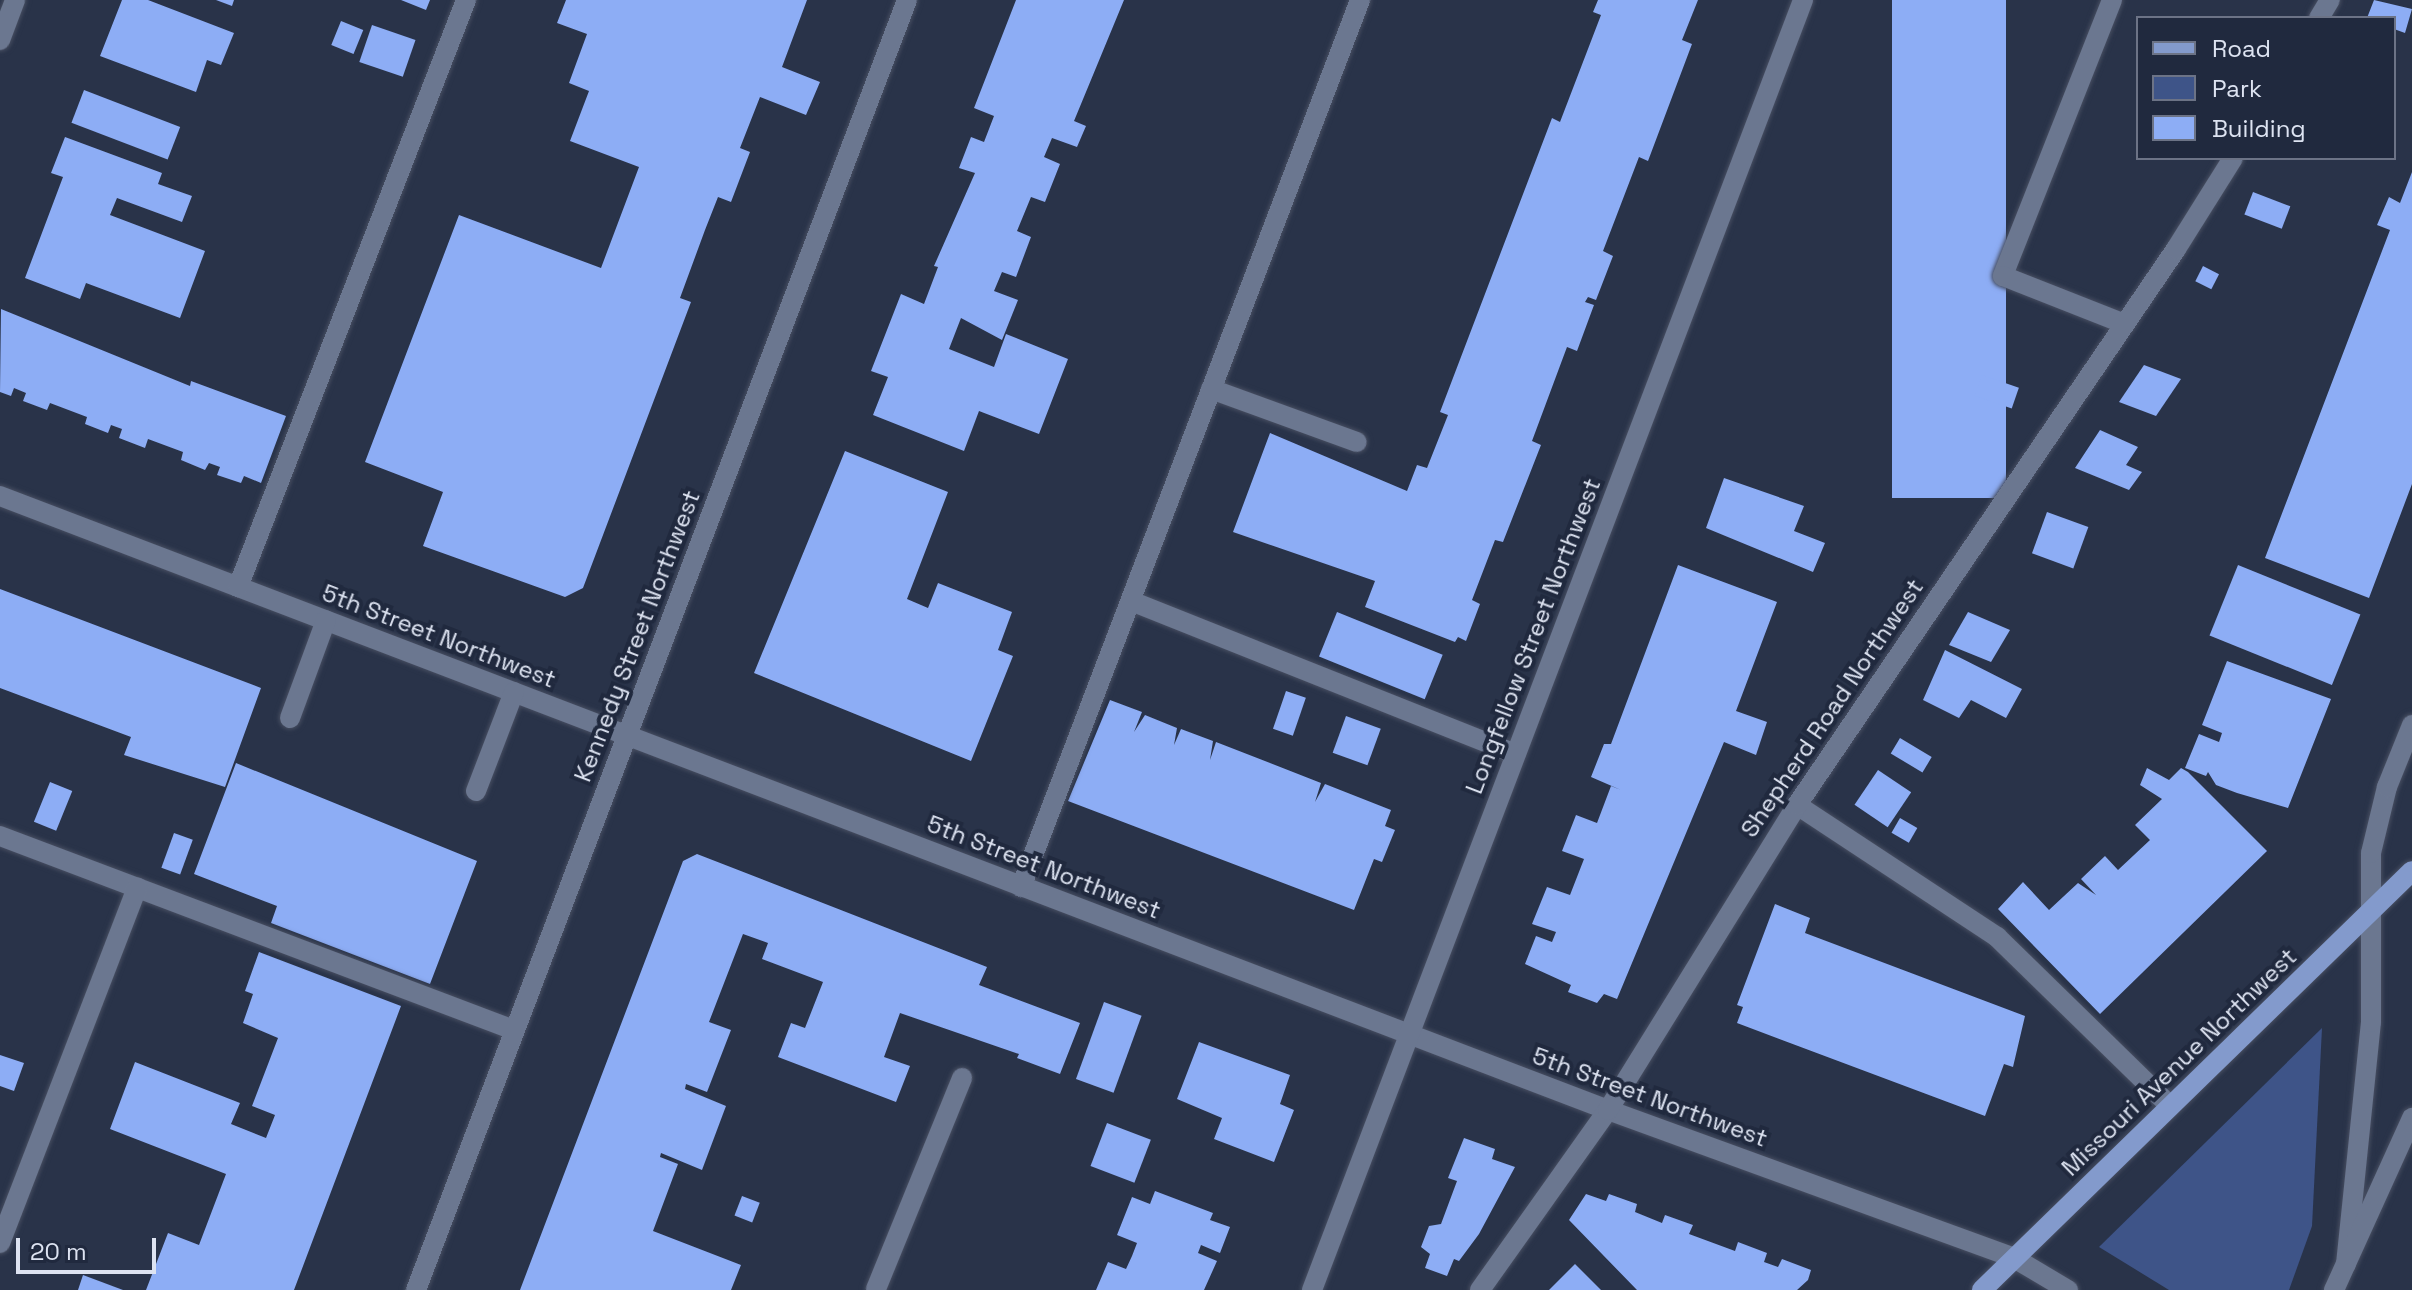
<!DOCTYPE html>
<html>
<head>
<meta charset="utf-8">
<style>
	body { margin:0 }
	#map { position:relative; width:2412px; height:1290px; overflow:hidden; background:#293349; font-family:"Space Grotesk",sans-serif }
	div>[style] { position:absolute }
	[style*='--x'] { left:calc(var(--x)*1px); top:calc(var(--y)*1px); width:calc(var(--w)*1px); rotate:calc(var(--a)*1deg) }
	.green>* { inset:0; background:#3e5488 }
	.building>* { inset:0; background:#8dadf5; transform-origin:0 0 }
	.roads { filter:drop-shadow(0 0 2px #474e61) drop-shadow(0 0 2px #474e61) }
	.minor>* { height:20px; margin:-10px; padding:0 10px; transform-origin:10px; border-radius:10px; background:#6b7790 }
	.major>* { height:20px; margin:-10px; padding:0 10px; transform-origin:10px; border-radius:10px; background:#839acc }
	span { translate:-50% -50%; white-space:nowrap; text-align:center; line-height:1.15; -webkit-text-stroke:8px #20293e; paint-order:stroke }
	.street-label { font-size:24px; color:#dde3f1 }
	.legend { position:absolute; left:2136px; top:16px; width:260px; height:144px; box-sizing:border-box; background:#20293e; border:2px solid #6c7386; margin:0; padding:10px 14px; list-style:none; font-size:24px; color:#dde3f1 }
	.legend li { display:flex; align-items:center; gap:16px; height:40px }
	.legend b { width:40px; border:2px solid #6c7386 }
	.scale { position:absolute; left:16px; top:1238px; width:140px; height:36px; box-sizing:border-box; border:4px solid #dde3f1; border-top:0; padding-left:10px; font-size:24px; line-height:28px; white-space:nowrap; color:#dde3f1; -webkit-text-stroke:6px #20293e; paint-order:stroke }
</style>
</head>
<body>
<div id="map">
	<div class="green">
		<div style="clip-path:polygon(2322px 1028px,2312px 1226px,2289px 1290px,2169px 1290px,2099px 1247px)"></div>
	</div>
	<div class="building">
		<div style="clip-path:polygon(122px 0,148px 0,234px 33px,221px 65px,207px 60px,196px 92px,100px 56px)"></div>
		<div style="clip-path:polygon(216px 0,234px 0,232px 6px)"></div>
		<div style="clip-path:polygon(401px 0,430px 0,426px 10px)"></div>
		<div style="clip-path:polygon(566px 0,807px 0,782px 67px,820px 82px,806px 115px,760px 97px,740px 148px,750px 152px,731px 202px,718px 197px,705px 230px,680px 298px,691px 302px,583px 588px,565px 597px,423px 546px,443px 492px,365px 462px,459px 215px,601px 268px,639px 167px,570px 141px,589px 91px,569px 83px,587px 34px,557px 23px)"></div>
		<div style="clip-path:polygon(1016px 0,1124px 0,1074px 121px,1086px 126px,1077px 147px,1052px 138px,1044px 157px,1060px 164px,1045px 202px,1031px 197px,1017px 231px,1031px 237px,1016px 277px,1002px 272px,994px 291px,1018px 300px,1002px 340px,961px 318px,949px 349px,994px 367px,1006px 334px,1068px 359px,1039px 434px,979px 411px,964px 451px,873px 415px,888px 377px,871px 371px,901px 294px,924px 304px,938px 267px,934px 266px,975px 173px,959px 168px,971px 137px,984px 142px,994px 116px,974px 108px)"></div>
		<div style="clip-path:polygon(1598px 0,1698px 0,1682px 40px,1692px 44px,1648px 161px,1639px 157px,1603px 251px,1613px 256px,1596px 300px,1588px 297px,1585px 302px,1594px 305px,1577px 351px,1567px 347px,1532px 441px,1541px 445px,1503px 542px,1495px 540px,1472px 600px,1480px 604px,1466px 641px,1458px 637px,1455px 642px,1365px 607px,1375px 581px,1233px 532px,1270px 433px,1407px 491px,1417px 465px,1427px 468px,1448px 415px,1440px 412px,1552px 118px,1560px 122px,1601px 15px,1593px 12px)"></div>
		<div style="left:1892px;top:0;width:114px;height:498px"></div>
		<div style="clip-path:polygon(2374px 0,2412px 9px,2405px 33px,2394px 29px,2394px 18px,2367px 18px)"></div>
		<div style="left:341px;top:21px;width:24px;height:26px;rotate:22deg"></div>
		<div style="left:372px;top:25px;width:46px;height:39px;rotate:19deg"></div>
		<div style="left:84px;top:90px;width:103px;height:35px;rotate:21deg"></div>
		<div style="clip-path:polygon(65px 137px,162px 173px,158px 184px,192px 196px,182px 222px,117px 198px,110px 215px,205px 251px,180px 318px,86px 283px,80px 299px,25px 278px,63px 177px,51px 173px)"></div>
		<div style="clip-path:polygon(2412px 172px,2412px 484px,2369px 598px,2265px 558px,2390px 230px,2377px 225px,2389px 197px,2400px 203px)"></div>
		<div style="left:2253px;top:192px;width:40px;height:24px;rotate:21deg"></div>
		<div style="left:2203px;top:266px;width:18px;height:17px;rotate:27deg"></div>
		<div style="clip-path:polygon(1px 309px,190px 386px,191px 381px,286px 416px,261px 483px,244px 476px,241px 483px,217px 475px,220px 467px,209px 463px,205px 470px,181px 460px,183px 452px,148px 439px,145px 448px,119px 438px,122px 429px,111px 425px,108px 433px,85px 424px,87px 417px,50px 403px,47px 410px,23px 401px,26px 393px,14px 388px,11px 396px,0 392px)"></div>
		<div style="clip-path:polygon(2144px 365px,2181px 379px,2156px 416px,2119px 402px)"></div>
		<div style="left:1982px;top:375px;width:39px;height:22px;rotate:19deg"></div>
		<div style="clip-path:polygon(2100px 430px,2138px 447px,2126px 465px,2142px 472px,2129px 490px,2075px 468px)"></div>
		<div style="clip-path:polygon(845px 451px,948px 492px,907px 599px,928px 608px,938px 583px,1012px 612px,998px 650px,1013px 656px,971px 761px,754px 673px)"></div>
		<div style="clip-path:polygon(1724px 478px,1804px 506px,1794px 531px,1825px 543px,1813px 572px,1706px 528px)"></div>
		<div style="left:2047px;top:512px;width:44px;height:44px;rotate:20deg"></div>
		<div style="clip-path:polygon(1678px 565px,1777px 602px,1736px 711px,1767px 722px,1756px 755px,1724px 742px,1617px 999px,1604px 994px,1597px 1003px,1568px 992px,1571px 985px,1525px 964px,1536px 936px,1552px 942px,1556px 932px,1532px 924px,1547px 887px,1570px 895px,1584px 859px,1562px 851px,1576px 815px,1597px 823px,1611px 786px,1621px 790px,1591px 777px,1604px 744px,1611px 744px)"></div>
		<div style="left:2238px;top:565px;width:132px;height:76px;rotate:22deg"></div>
		<div style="clip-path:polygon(0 589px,261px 688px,225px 787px,124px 755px,131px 737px,0 688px)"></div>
		<div style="left:1337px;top:612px;width:114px;height:48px;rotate:22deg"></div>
		<div style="clip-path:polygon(1968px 612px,2010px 630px,1991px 662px,1949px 645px)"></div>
		<div style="clip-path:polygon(1945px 650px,2022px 689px,2006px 718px,1971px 700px,1959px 718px,1923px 700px)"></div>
		<div style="clip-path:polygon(2227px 661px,2331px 699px,2288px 808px,2237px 793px,2216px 785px,2208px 772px,2206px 776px,2185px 768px,2199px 734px,2219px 742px,2222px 733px,2202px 725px)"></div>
		<div style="left:1286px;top:691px;width:21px;height:40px;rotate:19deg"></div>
		<div style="clip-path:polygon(1110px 700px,1142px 712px,1134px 732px,1145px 715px,1177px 728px,1174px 745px,1181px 729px,1213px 741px,1210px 760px,1216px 742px,1321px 783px,1315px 802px,1325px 784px,1391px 810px,1385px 826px,1395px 830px,1382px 862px,1374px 859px,1354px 910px,1068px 801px)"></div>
		<div style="left:1346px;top:716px;width:37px;height:39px;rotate:20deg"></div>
		<div style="left:1900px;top:738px;width:37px;height:18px;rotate:31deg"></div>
		<div style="clip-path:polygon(236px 763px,477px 861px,430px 984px,271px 923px,277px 906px,194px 874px)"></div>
		<div style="clip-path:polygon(2147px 768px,2169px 780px,2181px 768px,2188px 772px,2267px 851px,2100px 1014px,1998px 909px,2023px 882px,2049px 910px,2078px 883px,2096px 895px,2081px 879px,2105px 856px,2118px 870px,2150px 840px,2135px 825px,2162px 799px,2140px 785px)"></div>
		<div style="left:1878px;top:770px;width:40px;height:42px;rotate:34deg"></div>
		<div style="left:50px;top:782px;width:24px;height:43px;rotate:22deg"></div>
		<div style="left:1900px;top:818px;width:20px;height:17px;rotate:30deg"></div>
		<div style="left:174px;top:833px;width:20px;height:37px;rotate:20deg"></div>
		<div style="clip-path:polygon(697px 854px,987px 967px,979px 985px,1080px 1023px,1060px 1074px,1017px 1058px,1019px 1054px,900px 1013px,884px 1057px,910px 1066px,896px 1102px,778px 1057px,791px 1023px,805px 1028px,823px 982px,762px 959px,768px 943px,743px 934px,709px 1022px,731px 1030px,707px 1092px,686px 1084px,685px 1089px,726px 1106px,702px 1170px,661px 1153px,660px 1157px,678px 1164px,653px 1231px,741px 1265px,731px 1290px,520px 1290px,683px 861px)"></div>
		<div style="clip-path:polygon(1775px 904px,1810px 918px,1805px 933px,2025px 1016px,2013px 1067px,2004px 1064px,1985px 1116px,1737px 1023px,1743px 1007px,1737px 1005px)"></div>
		<div style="clip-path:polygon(259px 952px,401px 1006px,294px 1290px,146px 1290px,168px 1233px,199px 1245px,226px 1174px,110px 1129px,135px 1062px,240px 1103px,231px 1124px,266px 1138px,275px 1115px,252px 1106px,278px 1038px,243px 1023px,253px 994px,245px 991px)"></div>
		<div style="left:1104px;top:1002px;width:40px;height:82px;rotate:20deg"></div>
		<div style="clip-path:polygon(1199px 1042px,1290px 1075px,1280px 1104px,1294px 1110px,1274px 1162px,1214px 1139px,1222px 1118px,1177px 1099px)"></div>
		<div style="clip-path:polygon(0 1055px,24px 1063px,14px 1091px,0 1086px)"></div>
		<div style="left:1107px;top:1123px;width:47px;height:46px;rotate:21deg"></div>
		<div style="clip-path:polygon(1464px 1138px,1495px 1149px,1492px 1159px,1515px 1167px,1479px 1234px,1459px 1261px,1454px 1259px,1447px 1276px,1425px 1268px,1430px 1254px,1421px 1247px,1429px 1226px,1441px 1224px,1457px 1181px,1448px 1178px)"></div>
		<div style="clip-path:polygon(1155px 1191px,1213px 1213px,1210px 1220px,1230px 1227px,1220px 1253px,1201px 1245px,1198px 1253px,1217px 1261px,1204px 1290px,1096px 1290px,1108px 1262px,1126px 1269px,1132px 1256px,1137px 1243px,1117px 1235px,1132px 1197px,1150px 1204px)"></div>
		<div style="clip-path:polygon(1586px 1194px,1606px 1201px,1609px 1194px,1637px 1204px,1635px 1212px,1662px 1223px,1665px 1215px,1693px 1225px,1689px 1234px,1735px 1251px,1738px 1242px,1767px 1253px,1764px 1262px,1778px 1267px,1782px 1259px,1811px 1270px,1808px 1280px,1797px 1290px,1637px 1290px,1569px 1220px)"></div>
		<div style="left:742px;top:1196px;width:19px;height:21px;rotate:21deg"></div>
		<div style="clip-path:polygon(1575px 1264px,1601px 1290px,1549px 1290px)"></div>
		<div style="clip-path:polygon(83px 1275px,123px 1290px,78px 1290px)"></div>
	</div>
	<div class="roads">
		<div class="minor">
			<div style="--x:2112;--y:0;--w:297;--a:111.6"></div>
			<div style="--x:2003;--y:276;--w:131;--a:21.5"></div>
			<div style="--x:2319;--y:18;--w:21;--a:-59"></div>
			<div style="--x:0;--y:40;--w:43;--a:-69.4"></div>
			<div style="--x:1211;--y:389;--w:155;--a:20"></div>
			<div style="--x:0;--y:496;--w:1721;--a:20.9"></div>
			<div style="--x:1608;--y:1110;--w:432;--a:20"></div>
			<div style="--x:2014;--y:1258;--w:63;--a:30.7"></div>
			<div style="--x:238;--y:587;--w:630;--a:-68.77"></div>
			<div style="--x:1131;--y:601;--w:414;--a:21.7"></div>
			<div style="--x:290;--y:718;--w:104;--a:-69.8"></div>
			<div style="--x:476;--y:791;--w:106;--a:-69"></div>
			<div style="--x:1797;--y:805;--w:240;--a:33.4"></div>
			<div style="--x:1997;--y:937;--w:242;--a:44.3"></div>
			<div style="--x:0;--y:836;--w:549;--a:20.68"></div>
			<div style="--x:1021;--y:887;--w:950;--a:-69.08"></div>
			<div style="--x:0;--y:1243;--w:381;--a:-68.9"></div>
			<div style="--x:2346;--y:1264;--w:243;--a:-84.1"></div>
			<div style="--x:2371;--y:1022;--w:169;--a:-90"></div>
			<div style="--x:2371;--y:853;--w:68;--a:-76.4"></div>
			<div style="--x:2387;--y:787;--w:67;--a:-68"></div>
			<div style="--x:876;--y:1289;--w:228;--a:-67.8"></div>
			<div style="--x:416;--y:1290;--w:1380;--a:-69.16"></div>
			<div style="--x:1312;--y:1290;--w:1380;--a:-69.16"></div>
			<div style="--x:1480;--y:1290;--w:221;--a:-54.6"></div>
			<div style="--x:1608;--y:1110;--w:359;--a:-58.2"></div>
			<div style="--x:1797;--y:805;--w:673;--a:-55.72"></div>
			<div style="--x:2176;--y:249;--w:107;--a:-57.9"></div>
			<div style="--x:2334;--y:1290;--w:189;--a:-65.6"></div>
		</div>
		<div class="major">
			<div style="--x:1982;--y:1290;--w:600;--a:-44.26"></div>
		</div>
	</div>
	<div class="street-label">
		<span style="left:439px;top:636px;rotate:21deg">5th Street Northwest</span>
		<span style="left:637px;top:636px;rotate:-69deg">Kennedy Street Northwest</span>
		<span style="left:1533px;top:636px;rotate:-69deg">Longfellow Street Northwest</span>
		<span style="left:1832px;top:708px;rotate:-56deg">Shepherd Road Northwest</span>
		<span style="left:1044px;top:867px;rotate:21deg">5th Street Northwest</span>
		<span style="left:2179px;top:1062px;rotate:-44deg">Missouri Avenue Northwest</span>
		<span style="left:1650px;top:1097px;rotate:20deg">5th Street Northwest</span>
	</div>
	<ul class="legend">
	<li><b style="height:10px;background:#839acc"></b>Road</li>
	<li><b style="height:22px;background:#3e5488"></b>Park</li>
	<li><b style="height:22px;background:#8dadf5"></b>Building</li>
	</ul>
	<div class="scale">20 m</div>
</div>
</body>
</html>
